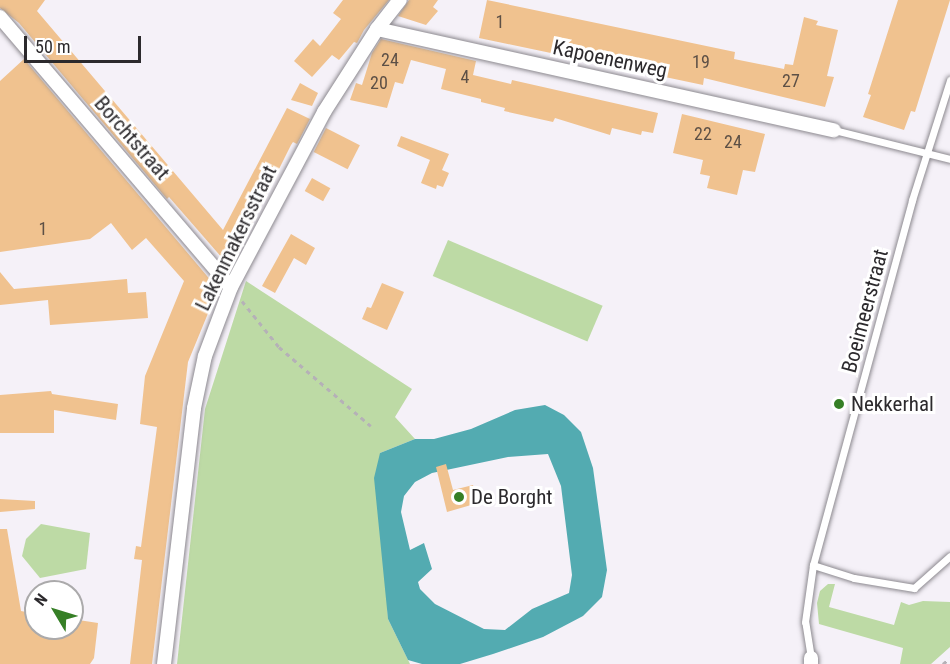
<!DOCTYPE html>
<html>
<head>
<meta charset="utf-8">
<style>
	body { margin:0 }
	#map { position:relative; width:950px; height:664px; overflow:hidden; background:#f5f1f8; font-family:"Roboto Condensed",sans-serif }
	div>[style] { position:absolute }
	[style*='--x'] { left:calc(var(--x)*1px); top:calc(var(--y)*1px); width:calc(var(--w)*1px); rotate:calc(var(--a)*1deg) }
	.green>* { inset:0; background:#bddaa5; transform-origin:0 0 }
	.water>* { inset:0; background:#53abb1 }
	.building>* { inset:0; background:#f0c28f; transform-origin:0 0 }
	.path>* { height:3px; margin-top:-1.5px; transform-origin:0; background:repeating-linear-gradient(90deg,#b5b1b7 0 4.5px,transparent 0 9px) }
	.roads { filter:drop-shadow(0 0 2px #8c898f) drop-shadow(0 0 2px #8c898f) }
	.lane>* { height:7px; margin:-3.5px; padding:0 3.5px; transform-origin:3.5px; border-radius:3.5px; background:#fff }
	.street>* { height:14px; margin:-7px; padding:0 7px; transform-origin:7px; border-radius:7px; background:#fff }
	.dots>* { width:16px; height:16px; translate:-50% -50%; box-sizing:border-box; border:3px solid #fff; border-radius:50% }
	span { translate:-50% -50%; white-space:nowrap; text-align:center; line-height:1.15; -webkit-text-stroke:6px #fff; paint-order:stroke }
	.number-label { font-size:18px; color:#5d5046 }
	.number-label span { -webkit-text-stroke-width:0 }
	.street-label { font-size:21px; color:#2c2a2d }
	.poi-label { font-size:21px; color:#2c2a2d }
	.left { translate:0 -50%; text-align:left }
	.north { position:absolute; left:24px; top:580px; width:60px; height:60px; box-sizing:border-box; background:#fff; border:2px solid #abaaab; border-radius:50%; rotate:308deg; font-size:16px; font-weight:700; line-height:24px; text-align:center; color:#2c2a2d }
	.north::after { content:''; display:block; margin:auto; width:21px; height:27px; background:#367f26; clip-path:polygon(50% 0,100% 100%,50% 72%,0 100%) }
	.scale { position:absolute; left:24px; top:36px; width:117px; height:27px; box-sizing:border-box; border:3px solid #2c2a2d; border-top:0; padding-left:8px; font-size:18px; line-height:21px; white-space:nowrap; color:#2c2a2d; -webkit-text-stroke:4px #fff; paint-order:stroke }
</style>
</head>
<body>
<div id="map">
	<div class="green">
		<div style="left:448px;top:240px;width:168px;height:39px;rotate:23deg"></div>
		<div style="clip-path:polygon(246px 281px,412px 389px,395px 417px,415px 439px,380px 453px,388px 619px,410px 664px,177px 664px,205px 409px)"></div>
		<div style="clip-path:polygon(41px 524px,90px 533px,86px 569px,40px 578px,22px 556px,26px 539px)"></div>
		<div style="clip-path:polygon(828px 584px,835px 584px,829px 607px,894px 625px,901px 602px,909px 605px,923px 601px,950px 602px,950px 647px,931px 664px,900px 664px,903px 648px,819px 624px,817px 603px,820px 591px)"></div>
	</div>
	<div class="water">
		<div style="clip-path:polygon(evenodd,545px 405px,564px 415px,581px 432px,593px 468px,607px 570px,602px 597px,583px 616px,543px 637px,493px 654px,460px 664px,422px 664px,408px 660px,388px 619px,374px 478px,380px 453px,415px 439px,434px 439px,471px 429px,515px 410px,545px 405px,548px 454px,561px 486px,572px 575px,569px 593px,532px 609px,505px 630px,484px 629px,435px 604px,420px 589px,418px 582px,432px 569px,424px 543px,410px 550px,401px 512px,404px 496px,415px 482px,432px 473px,508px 457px,548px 454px)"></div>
	</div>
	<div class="building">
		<div style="clip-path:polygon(0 0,45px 0,37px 11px,223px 230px,287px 108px,310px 119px,297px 144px,293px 142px,291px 145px,230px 267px,169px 197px,167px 199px,19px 23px,0 8px)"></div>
		<div style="clip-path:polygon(343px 0,389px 0,364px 30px,357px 43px,354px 42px,339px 60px,332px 55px,312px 77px,294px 61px,313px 39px,320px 46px,341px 19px,333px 13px)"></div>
		<div style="clip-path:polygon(409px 0,438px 0,433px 7px,438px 11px,426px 25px,398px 16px)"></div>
		<div style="clip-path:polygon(487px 0,735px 52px,734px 59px,784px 69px,785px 64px,793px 65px,804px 17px,818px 21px,816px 25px,838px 30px,827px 76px,834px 77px,825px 107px,704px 78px,703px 85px,479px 38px)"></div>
		<div style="clip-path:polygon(898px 0,950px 0,915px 112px,911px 111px,904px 130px,863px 117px,871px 95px,868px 94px)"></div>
		<div style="clip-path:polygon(381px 39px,476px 61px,473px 75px,511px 84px,512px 80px,658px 113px,653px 133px,642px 131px,641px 135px,612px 128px,610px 135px,555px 118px,553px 122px,504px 111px,505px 108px,481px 102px,481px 99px,441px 89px,446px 69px,411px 60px,403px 84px,395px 82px,387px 108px,350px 100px,356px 83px,362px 85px,372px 53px)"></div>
		<div style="clip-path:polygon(24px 59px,218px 289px,188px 362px,152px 664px,130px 664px,142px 560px,134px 559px,136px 546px,141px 547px,157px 427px,140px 424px,145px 376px,184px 281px,146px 238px,132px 250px,111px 223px,90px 239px,0 252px,0 81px)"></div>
		<div style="clip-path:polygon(300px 83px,318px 93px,312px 106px,291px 100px)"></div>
		<div style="clip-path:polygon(682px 114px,765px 134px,755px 172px,743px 170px,737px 195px,707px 188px,710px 176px,700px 174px,703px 160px,673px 153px)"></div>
		<div style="left:326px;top:128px;width:38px;height:27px;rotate:27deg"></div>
		<div style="clip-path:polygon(401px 136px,449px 154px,442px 170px,449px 173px,443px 187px,437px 185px,436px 189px,421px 183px,430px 160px,397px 146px)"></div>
		<div style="left:312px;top:178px;width:21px;height:15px;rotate:29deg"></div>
		<div style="clip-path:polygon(291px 234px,315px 248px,306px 265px,294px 258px,275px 293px,262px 286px)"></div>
		<div style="clip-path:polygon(0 272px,14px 289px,127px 279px,128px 293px,146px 292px,148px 318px,50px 325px,48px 300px,0 305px)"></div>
		<div style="clip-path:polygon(382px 283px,404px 292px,387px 330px,362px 319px,367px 307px,371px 308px)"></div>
		<div style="clip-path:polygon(51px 391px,52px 394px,118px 404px,116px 420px,54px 410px,54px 433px,0 433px,0 395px)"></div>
		<div style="clip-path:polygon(446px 464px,453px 490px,473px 485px,478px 503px,447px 512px,436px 467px)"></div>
		<div style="clip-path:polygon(0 499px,35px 501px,35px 509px,0 512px)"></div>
		<div style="clip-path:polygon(0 529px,7px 529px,21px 611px,36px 614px,36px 628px,72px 628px,72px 619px,98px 623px,94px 658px,90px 664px,0 664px)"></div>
	</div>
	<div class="path">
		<div style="--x:242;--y:301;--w:59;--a:51.2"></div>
		<div style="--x:279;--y:347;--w:121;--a:40.7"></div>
		<div style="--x:943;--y:664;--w:9;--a:-41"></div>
	</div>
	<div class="roads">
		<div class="lane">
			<div style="--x:834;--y:130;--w:120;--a:14"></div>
			<div style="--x:813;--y:565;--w:43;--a:17.6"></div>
			<div style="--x:854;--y:578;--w:61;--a:9.5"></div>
			<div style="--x:914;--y:588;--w:48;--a:-41.6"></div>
			<div style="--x:811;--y:658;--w:36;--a:-99"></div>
			<div style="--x:805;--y:622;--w:58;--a:-82"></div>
			<div style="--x:813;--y:565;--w:378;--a:-74.8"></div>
			<div style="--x:912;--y:200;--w:126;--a:-72.4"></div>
		</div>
		<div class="street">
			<div style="--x:0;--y:17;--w:355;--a:49.5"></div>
			<div style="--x:377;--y:29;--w:468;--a:12.5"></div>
			<div style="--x:164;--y:664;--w:258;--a:-83.3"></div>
			<div style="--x:194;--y:408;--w:53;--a:-78.1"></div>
			<div style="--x:205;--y:356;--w:74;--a:-69.4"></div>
			<div style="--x:231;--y:287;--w:198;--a:-62"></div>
			<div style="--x:324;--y:112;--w:98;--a:-57.4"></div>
			<div style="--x:377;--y:29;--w:37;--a:-52"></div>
			<div style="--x:811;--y:664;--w:6;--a:-90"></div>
		</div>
	</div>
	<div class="dots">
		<div style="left:839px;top:404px;background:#367f26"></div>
		<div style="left:459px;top:497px;background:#367f26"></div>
	</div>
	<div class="number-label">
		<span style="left:500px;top:22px">1</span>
		<span style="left:390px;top:60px">24</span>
		<span style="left:701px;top:62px">19</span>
		<span style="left:465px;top:77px">4</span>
		<span style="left:791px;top:81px">27</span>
		<span style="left:379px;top:83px">20</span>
		<span style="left:703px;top:134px">22</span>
		<span style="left:733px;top:142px">24</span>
		<span style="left:43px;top:229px">1</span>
	</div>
	<div class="street-label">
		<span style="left:610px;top:59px;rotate:12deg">Kapoenenweg</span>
		<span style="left:132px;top:138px;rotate:49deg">Borchtstraat</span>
		<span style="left:236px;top:238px;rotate:-64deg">Lakenmakersstraat</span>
		<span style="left:865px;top:311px;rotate:-75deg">Boeimeerstraat</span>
	</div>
	<div class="poi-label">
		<span class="left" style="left:851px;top:404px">Nekkerhal</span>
		<span class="left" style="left:471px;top:497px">De Borght</span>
	</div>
	<div class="north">N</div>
	<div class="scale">50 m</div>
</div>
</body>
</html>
